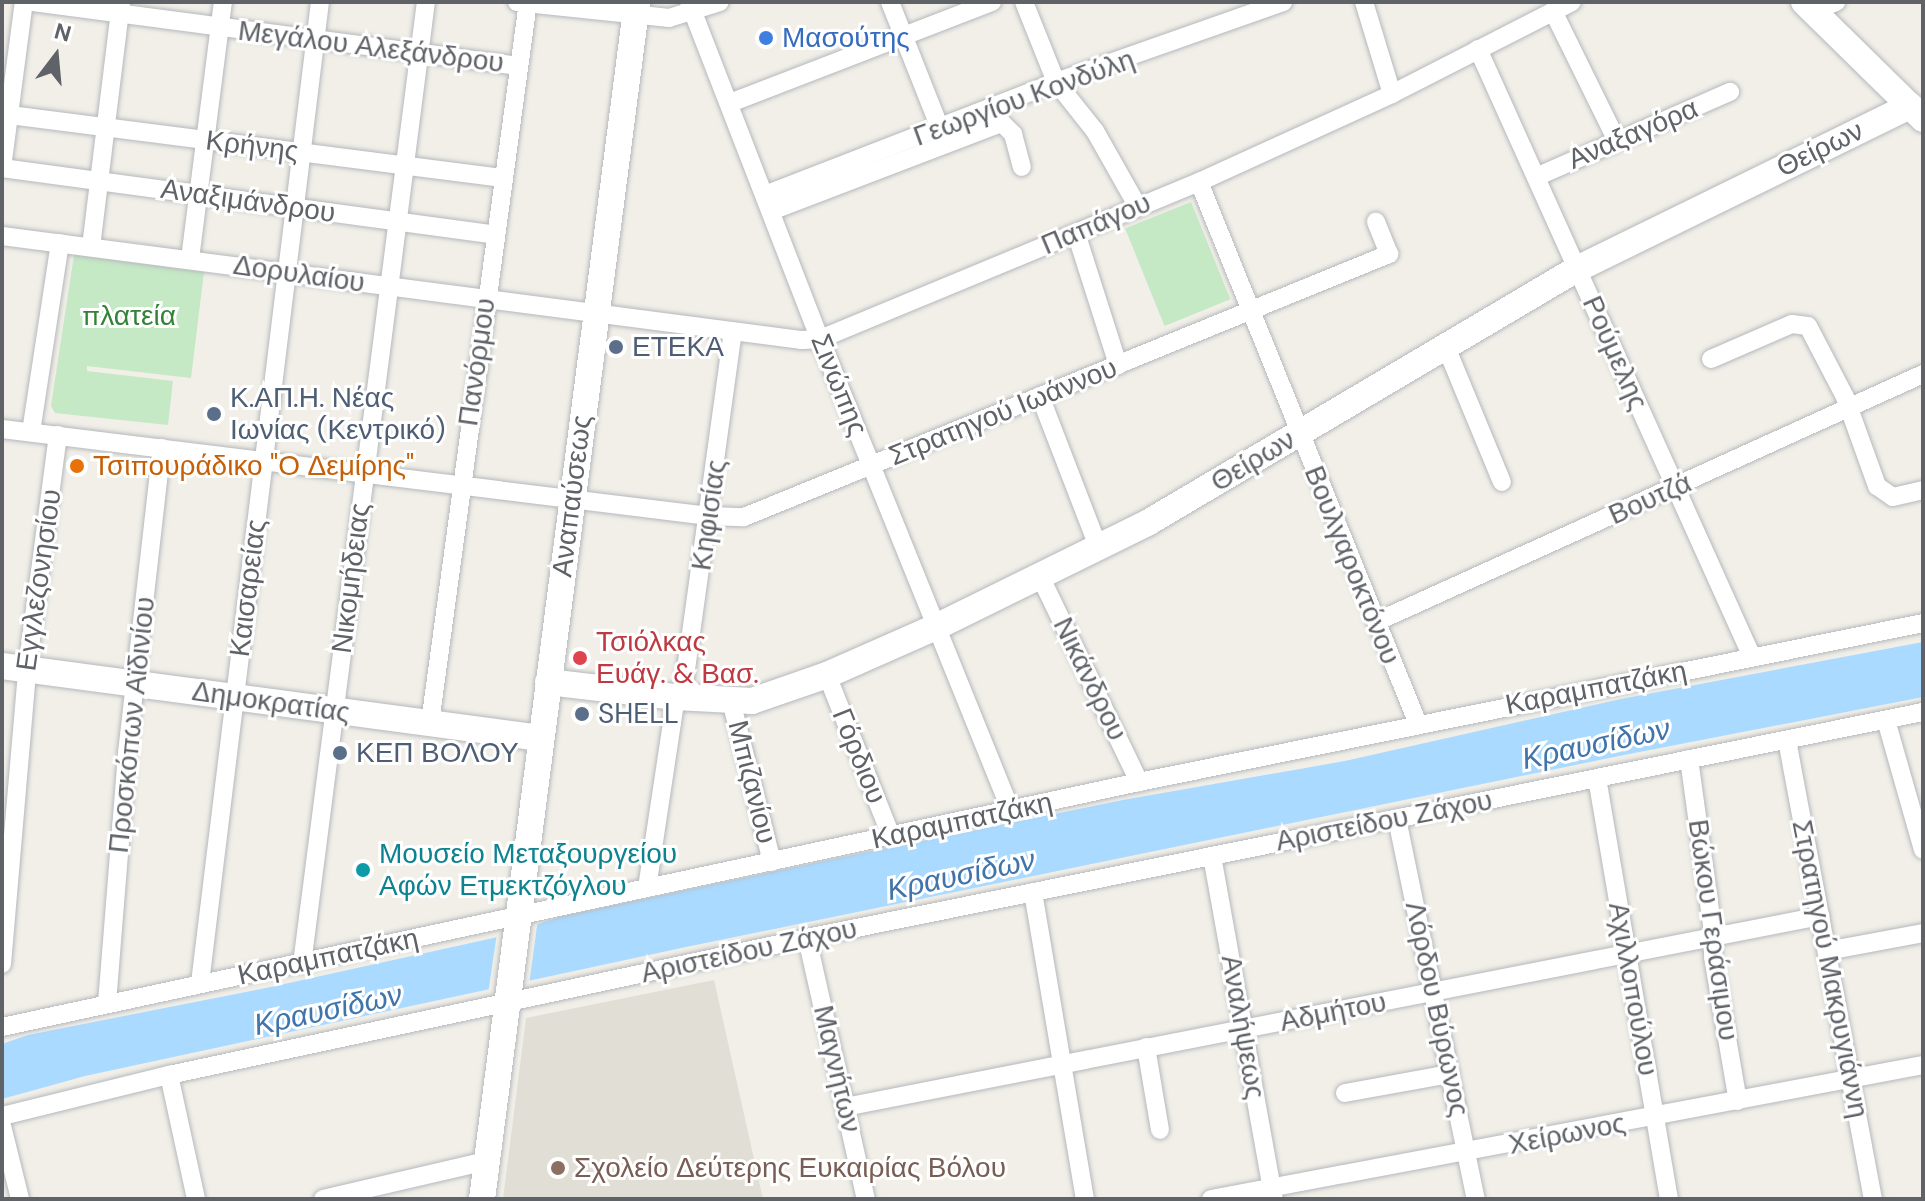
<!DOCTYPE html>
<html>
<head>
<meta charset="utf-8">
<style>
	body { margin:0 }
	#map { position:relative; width:1925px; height:1201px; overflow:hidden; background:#f1efe8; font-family:"DM Sans",sans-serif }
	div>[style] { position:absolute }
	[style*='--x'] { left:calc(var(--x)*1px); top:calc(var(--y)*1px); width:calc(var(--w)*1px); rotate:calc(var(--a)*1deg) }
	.education>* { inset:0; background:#e1ded6 }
	.green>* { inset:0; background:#c5e8c5; transform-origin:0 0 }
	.water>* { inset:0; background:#aadaff }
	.pier>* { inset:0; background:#f1efe8 }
	.roads { filter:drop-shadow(0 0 2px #b5b8bc) drop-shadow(0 0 2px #b5b8bc) }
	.street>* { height:18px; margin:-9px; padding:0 9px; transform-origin:9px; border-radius:9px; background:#fff }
	.secondary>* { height:26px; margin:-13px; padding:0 13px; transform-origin:13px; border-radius:13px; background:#fff }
	.dots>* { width:22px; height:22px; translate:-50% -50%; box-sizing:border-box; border:4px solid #fff; border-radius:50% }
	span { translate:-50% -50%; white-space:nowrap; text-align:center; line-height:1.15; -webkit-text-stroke:6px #fff; paint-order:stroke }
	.shop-label { font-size:28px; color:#366cbe }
	.left { translate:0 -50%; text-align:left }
	.street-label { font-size:28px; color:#5f6368 }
	.park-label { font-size:28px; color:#348238 }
	.service-label { font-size:28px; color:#4e5e75 }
	.food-label { font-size:28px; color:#c56008 }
	.health-label { font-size:28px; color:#be3a42 }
	.culture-label { font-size:28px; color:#0d838f }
	.education-label { font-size:28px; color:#785e54 }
	.water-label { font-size:30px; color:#4174aa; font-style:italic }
	.frame { position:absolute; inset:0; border:4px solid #5f6368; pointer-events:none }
	.north { position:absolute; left:16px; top:16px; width:80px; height:80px; -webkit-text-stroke:6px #fff; paint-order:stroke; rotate:16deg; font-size:22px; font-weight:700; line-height:32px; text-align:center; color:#5f6368 }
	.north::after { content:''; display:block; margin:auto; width:28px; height:36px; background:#5f6368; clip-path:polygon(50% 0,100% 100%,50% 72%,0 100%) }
</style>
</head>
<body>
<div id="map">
	<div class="education">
		<div style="clip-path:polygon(714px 980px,763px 1199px,503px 1199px,526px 1018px)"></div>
	</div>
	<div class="green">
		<div style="left:1191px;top:202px;width:105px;height:71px;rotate:68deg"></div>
		<div style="clip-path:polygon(74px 255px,204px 272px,191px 378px,87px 366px,87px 371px,173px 381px,168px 425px,55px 413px,51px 406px)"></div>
	</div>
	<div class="water">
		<div style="clip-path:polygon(1923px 642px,1923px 697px,1624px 755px,686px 947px,85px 1076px,2px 1099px,2px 1044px,28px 1035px,266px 988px,498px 937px,563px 916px,843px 857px,1123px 800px,1345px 761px,1621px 699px)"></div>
	</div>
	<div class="pier">
		<div style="clip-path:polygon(538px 919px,529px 985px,488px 994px,497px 933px)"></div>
	</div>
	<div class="roads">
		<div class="street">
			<div style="--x:33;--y:2;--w:490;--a:7.5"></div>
			<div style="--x:517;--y:2;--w:153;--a:6"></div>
			<div style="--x:669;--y:18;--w:53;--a:-17.4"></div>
			<div style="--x:689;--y:2;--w:362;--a:68.8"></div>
			<div style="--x:820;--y:339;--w:509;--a:67.97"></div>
			<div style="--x:890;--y:2;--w:144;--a:68.4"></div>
			<div style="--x:1024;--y:2;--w:86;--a:68.2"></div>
			<div style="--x:1056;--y:82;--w:63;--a:51.5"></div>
			<div style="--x:1095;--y:131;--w:87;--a:60.5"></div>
			<div style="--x:1364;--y:2;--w:96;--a:73.1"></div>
			<div style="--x:1553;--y:11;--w:145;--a:63.8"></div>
			<div style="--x:1814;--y:11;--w:24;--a:-22"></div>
			<div style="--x:1478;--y:49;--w:667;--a:65.74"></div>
			<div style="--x:730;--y:103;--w:281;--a:-21.1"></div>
			<div style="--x:2;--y:114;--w:505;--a:7.28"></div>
			<div style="--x:2;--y:168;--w:498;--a:7.7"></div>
			<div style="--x:2;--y:168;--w:167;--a:-82.5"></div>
			<div style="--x:1536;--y:177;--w:212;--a:-23.7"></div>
			<div style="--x:1199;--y:182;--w:585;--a:68"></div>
			<div style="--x:765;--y:195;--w:312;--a:-21.2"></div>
			<div style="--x:1056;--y:82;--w:241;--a:-19.4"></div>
			<div style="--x:771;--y:211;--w:247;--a:-20.9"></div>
			<div style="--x:1002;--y:123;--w:16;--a:45"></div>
			<div style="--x:1013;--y:134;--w:34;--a:75"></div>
			<div style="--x:1076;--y:233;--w:139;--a:72.3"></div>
			<div style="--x:2;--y:236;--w:807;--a:7.41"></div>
			<div style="--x:802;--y:340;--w:18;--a:-3"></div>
			<div style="--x:820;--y:339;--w:410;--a:-22.5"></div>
			<div style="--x:1199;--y:182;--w:212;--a:-24.5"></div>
			<div style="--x:1392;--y:94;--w:202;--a:-27.1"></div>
			<div style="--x:91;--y:247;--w:245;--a:-83"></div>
			<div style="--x:190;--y:259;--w:259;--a:-82.7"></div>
			<div style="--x:1446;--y:347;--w:146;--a:67.5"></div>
			<div style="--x:1711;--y:359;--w:88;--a:-23.4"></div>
			<div style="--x:1792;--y:324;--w:16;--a:7"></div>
			<div style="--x:1808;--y:326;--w:80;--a:62.5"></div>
			<div style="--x:1845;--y:397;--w:95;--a:70.2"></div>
			<div style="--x:1877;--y:486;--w:19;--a:35"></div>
			<div style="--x:1893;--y:497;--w:31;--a:-13"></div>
			<div style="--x:1040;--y:396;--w:161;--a:68.9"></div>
			<div style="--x:2;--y:429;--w:712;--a:7.02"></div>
			<div style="--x:709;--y:516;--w:35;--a:2"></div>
			<div style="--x:744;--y:517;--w:697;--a:-22.18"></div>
			<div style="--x:1389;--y:254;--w:35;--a:-112"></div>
			<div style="--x:31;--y:432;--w:191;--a:-81.3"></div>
			<div style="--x:1040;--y:576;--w:229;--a:64.3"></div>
			<div style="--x:1376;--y:622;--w:601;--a:-24.39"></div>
			<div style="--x:827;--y:675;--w:173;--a:68.3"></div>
			<div style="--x:682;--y:698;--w:370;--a:-82.1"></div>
			<div style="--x:731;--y:701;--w:166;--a:75.7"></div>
			<div style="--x:1886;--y:720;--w:135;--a:74.1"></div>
			<div style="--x:430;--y:723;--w:728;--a:-82.26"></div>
			<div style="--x:1787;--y:740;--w:467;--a:79.4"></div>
			<div style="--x:1689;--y:759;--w:167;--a:82.1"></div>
			<div style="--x:1712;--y:924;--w:33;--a:88"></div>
			<div style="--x:1713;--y:957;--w:146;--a:80.2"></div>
			<div style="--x:1597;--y:778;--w:427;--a:80.3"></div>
			<div style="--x:1397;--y:819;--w:388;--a:78.3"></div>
			<div style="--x:1212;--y:856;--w:349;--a:79.8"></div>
			<div style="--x:647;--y:888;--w:193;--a:-81.4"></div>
			<div style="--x:1033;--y:892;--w:311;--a:80.4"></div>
			<div style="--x:807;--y:938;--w:268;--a:77.3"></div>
			<div style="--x:1827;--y:951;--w:98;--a:-10.6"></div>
			<div style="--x:2;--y:964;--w:295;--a:-85.1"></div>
			<div style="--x:27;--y:670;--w:237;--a:-82.5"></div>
			<div style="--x:302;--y:964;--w:970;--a:-82.66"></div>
			<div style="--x:200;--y:983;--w:988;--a:-83.03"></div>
			<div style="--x:107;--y:1003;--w:251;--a:-85.4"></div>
			<div style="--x:127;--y:753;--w:307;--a:-83.5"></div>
			<div style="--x:2;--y:1027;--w:1163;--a:-12.16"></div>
			<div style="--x:1139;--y:782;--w:800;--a:-11.46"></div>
			<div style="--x:1146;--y:1047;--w:84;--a:80.4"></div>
			<div style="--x:169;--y:1075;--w:127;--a:77.7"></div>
			<div style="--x:1345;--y:1093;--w:107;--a:-10.3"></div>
			<div style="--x:845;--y:1107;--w:994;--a:-11.08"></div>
			<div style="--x:2;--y:1116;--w:172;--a:-13.8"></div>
			<div style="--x:169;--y:1075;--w:653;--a:-12.12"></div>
			<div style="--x:807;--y:938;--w:1139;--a:-11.45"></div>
			<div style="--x:2;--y:1126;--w:75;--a:76.1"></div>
			<div style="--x:323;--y:1199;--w:167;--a:-13.1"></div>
			<div style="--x:1211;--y:1199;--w:724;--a:-10.66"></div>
		</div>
		<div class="secondary">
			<div style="--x:1804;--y:2;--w:167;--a:44.5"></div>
			<div style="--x:2;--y:666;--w:543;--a:7.62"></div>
			<div style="--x:548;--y:682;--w:129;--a:6.7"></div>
			<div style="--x:676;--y:697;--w:76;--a:3"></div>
			<div style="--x:752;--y:701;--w:79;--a:-19.1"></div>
			<div style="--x:827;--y:675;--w:121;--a:-23.8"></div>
			<div style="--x:938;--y:626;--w:235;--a:-26.2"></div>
			<div style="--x:1149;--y:522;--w:497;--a:-30.6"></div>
			<div style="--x:1577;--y:269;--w:371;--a:-26.1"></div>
			<div style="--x:482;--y:1199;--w:1207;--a:-82.62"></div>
		</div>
	</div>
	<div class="dots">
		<div style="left:766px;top:38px;background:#3f7fe0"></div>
		<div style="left:616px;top:347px;background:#5c6f8a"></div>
		<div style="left:214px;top:414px;background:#5c6f8a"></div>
		<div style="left:77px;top:466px;background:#e8710a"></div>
		<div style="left:580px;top:658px;background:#e0444e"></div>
		<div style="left:582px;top:714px;background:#5c6f8a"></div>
		<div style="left:340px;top:753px;background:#5c6f8a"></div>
		<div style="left:363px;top:870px;background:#0f9aa8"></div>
		<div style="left:558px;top:1168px;background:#8d6e63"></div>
	</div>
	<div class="shop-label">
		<span class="left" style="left:782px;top:38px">Μασούτης</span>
	</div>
	<div class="street-label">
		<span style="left:371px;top:47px;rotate:7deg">Μεγάλου Αλεξάνδρου</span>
		<span style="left:1024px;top:98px;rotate:-20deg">Γεωργίου Κονδύλη</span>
		<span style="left:1633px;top:134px;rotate:-23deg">Αναξαγόρα</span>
		<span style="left:252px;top:146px;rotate:7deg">Κρήνης</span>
		<span style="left:1820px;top:149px;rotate:-26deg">Θείρων</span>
		<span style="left:248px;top:201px;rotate:8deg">Αναξιμάνδρου</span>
		<span style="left:1096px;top:224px;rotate:-23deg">Παπάγου</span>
		<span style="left:299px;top:274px;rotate:8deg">Δορυλαίου</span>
		<span style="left:1615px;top:353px;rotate:66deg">Ρούμελης</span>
		<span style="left:477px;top:362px;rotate:-82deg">Πανόρμου</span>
		<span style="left:839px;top:385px;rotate:68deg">Σινώπης</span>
		<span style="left:1003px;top:412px;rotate:-22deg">Στρατηγού Ιωάννου</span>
		<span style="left:1253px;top:461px;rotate:-31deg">Θείρων</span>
		<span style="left:572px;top:496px;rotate:-83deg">Αναπαύσεως</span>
		<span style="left:1650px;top:499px;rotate:-24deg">Βουτζά</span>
		<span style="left:709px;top:515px;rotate:-82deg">Κηφισίας</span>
		<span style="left:1352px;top:565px;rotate:68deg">Βουλγαροκτόνου</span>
		<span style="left:351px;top:578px;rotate:-83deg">Νικομήδειας</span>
		<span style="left:39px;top:580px;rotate:-82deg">Εγγλεζονησίου</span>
		<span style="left:248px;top:588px;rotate:-83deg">Καισαρείας</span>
		<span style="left:1090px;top:679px;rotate:64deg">Νικάνδρου</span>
		<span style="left:1596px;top:688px;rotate:-11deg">Καραμπατζάκη</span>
		<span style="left:271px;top:702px;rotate:8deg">Δημοκρατίας</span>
		<span style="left:132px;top:725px;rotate:-84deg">Προσκόπων Αϊδινίου</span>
		<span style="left:859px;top:756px;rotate:68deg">Γόρδιου</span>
		<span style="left:752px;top:782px;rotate:76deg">Μπιζανίου</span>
		<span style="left:962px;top:821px;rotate:-12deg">Καραμπατζάκη</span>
		<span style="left:1384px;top:821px;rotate:-11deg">Αριστείδου Ζάχου</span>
		<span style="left:1713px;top:930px;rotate:82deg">Βώκου Γεράσιμου</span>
		<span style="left:749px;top:951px;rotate:-12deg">Αριστείδου Ζάχου</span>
		<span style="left:328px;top:957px;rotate:-12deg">Καραμπατζάκη</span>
		<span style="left:1830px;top:969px;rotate:79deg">Στρατηγού Μακρυγιάννη</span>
		<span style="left:1633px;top:989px;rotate:80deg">Αχιλλοπούλου</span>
		<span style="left:1437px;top:1009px;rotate:78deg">Λόρδου Βύρωνος</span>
		<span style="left:1333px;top:1012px;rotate:-11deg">Αδμήτου</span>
		<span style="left:1243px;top:1027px;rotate:80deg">Αναλήψεως</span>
		<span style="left:837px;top:1069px;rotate:77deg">Μαγνήτων</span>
		<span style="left:1567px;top:1134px;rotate:-11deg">Χείρωνος</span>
	</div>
	<div class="park-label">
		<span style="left:129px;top:316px">πλατεία</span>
	</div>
	<div class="service-label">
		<span class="left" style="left:632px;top:347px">ΕΤΕΚΑ</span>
		<span class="left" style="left:230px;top:414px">Κ.ΑΠ.Η. Νέας<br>Ιωνίας (Κεντρικό)</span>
		<span class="left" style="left:598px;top:714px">SHELL</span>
		<span class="left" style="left:356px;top:753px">ΚΕΠ ΒΟΛΟΥ</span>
	</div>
	<div class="food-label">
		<span class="left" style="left:93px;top:466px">Τσιπουράδικο "Ο Δεμίρης"</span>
	</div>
	<div class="health-label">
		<span class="left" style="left:596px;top:658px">Τσιόλκας<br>Ευάγ. &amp; Βασ.</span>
	</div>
	<div class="culture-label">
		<span class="left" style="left:379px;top:870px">Μουσείο Μεταξουργείου<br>Αφών Ετμεκτζόγλου</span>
	</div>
	<div class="education-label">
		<span class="left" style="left:574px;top:1168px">Σχολείο Δεύτερης Ευκαιρίας Βόλου</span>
	</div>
	<div class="water-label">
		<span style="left:1596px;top:744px;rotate:-12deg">Κραυσίδων</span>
		<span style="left:961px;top:875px;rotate:-12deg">Κραυσίδων</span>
		<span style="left:328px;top:1010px;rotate:-12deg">Κραυσίδων</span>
	</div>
	<div class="frame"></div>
	<div class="north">N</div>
</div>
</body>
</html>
